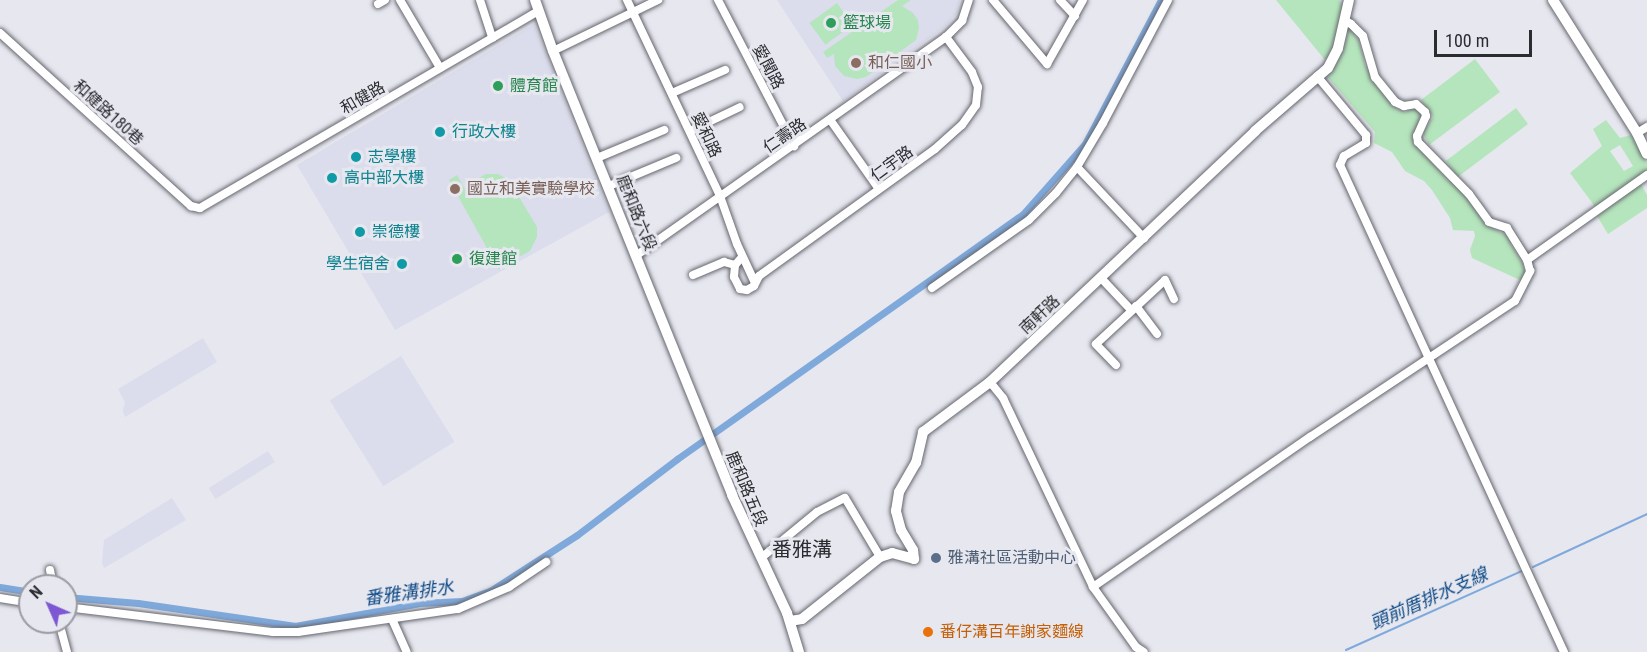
<!DOCTYPE html>
<html>
<head>
<meta charset="utf-8">
<style>
	body { margin:0 }
	#map { position:relative; width:1647px; height:652px; overflow:hidden; background:#e6e7ef; font-family:"Roboto Condensed","Noto Sans TC",sans-serif }
	div>[style] { position:absolute }
	[style*='--x'] { left:calc(var(--x)*1px); top:calc(var(--y)*1px); width:calc(var(--w)*1px); rotate:calc(var(--a)*1deg) }
	.built>* { inset:0; background:#dbdded; transform-origin:0 0 }
	.green>* { inset:0; background:#b5e5bc; transform-origin:0 0 }
	.stream>* { height:2px; margin:-1px; padding:0 1px; transform-origin:1px; border-radius:1px; background:#7fa9db }
	.canal>* { height:7px; margin:-3.5px; padding:0 3.5px; transform-origin:3.5px; border-radius:3.5px; background:#7fa9db }
	.roads { filter:drop-shadow(0 0 2px #65666e) drop-shadow(0 0 2px #65666e) }
	.street>* { height:8px; margin:-4px; padding:0 4px; transform-origin:4px; border-radius:4px; background:#fff }
	.secondary>* { height:10px; margin:-5px; padding:0 5px; transform-origin:5px; border-radius:5px; background:#fff }
	.dots>* { width:16px; height:16px; translate:-50% -50%; box-sizing:border-box; border:3px solid #e6e7ef; border-radius:50% }
	span { translate:-50% -50%; white-space:nowrap; text-align:center; line-height:1.15; -webkit-text-stroke:6px #e6e7ef; paint-order:stroke }
	.leisure-label { font-size:16px; color:#27864d }
	.left { translate:0 -50%; text-align:left }
	.education-label { font-size:16px; color:#785e54 }
	.street-label { font-size:16px; color:#2b2c2f }
	.culture-label { font-size:16px; color:#0d838f }
	.right { translate:-100% -50%; text-align:right }
	.service-label { font-size:16px; color:#4e5e75 }
	.food-label { font-size:16px; color:#c56008 }
	.water-label { font-size:18px; color:#0f4a86; font-style:italic }
	.quarter-label { font-size:20px; color:#2b2c2f }
	.north { position:absolute; left:18px; top:574px; width:60px; height:60px; box-sizing:border-box; background:#e6e7ef; border:2px solid #9b9ca2; border-radius:50%; rotate:315deg; font-size:16px; font-weight:700; line-height:24px; text-align:center; color:#2b2c2f }
	.north::after { content:''; display:block; margin:auto; width:21px; height:27px; background:#7d58d2; clip-path:polygon(50% 0,100% 100%,50% 72%,0 100%) }
	.scale { position:absolute; left:1434px; top:30px; width:98px; height:27px; box-sizing:border-box; border:3px solid #2b2c2f; border-top:0; padding-left:8px; font-size:18px; line-height:21px; white-space:nowrap; color:#2b2c2f; -webkit-text-stroke:4px #e6e7ef; paint-order:stroke }
</style>
</head>
<body>
<div id="map">
	<div class="built">
		<div style="clip-path:polygon(777px 0,960px 0,957px 13px,946px 26px,843px 101px)"></div>
		<div style="clip-path:polygon(534px 24px,609px 212px,395px 330px,297px 165px)"></div>
		<div style="clip-path:polygon(203px 338px,217px 362px,125px 417px,123px 411px,125px 402px,118px 389px)"></div>
		<div style="left:401px;top:356px;width:101px;height:84px;rotate:58deg"></div>
		<div style="left:268px;top:451px;width:13px;height:70px;rotate:58deg"></div>
		<div style="clip-path:polygon(172px 498px,186px 520px,104px 568px,102px 563px,104px 540px)"></div>
	</div>
	<div class="green">
		<div style="clip-path:polygon(898px 0,911px 0,902px 6px,913px 13px,918px 20px,919px 28px,916px 40px,866px 77px,857px 79px,844px 76px,835px 66px,834px 54px,827px 58px,823px 52px)"></div>
		<div style="clip-path:polygon(1276px 0,1339px 0,1343px 6px,1335px 49px,1325px 60px)"></div>
		<div style="left:837px;top:3px;width:27px;height:34px;rotate:54deg"></div>
		<div style="clip-path:polygon(1349px 27px,1359px 41px,1365px 65px,1397px 109px,1406px 112px,1412px 108px,1419px 109px,1423px 116px,1414px 132px,1414px 142px,1448px 180px,1458px 186px,1487px 225px,1509px 237px,1511px 245px,1523px 264px,1525px 274px,1522px 281px,1472px 258px,1470px 250px,1475px 236px,1474px 231px,1453px 230px,1450px 218px,1432px 190px,1424px 181px,1405px 171px,1392px 152px,1374px 143px,1375px 132px,1325px 74px,1335px 66px,1343px 51px)"></div>
		<div style="clip-path:polygon(1475px 59px,1500px 92px,1429px 145px,1423px 133px,1433px 117px,1421px 100px)"></div>
		<div style="left:1516px;top:108px;width:20px;height:88px;rotate:53deg"></div>
		<div style="clip-path:polygon(evenodd,1606px 120px,1620px 138px,1631px 135px,1647px 163px,1647px 171px,1596px 208px,1570px 173px,1602px 146px,1593px 129px,1606px 120px,1620px 145px,1633px 166px,1624px 171px,1610px 151px,1620px 145px)"></div>
		<div style="clip-path:polygon(486px 174px,498px 174px,509px 180px,537px 227px,537px 237px,530px 251px,517px 258px,503px 258px,507px 266px,499px 270px,449px 180px,457px 175px,466px 191px,474px 181px)"></div>
		<div style="clip-path:polygon(1641px 184px,1647px 195px,1647px 208px,1608px 234px,1597px 216px)"></div>
	</div>
	<div class="stream">
		<div style="--x:1533;--y:567;--w:126;--a:-24.9"></div>
		<div style="--x:1346;--y:650;--w:193;--a:-24.2"></div>
	</div>
	<div class="canal">
		<div style="--x:0;--y:587;--w:30;--a:9"></div>
		<div style="--x:66;--y:597;--w:72;--a:4.8"></div>
		<div style="--x:138;--y:603;--w:159;--a:8.3"></div>
		<div style="--x:295;--y:626;--w:127;--a:-10.4"></div>
		<div style="--x:420;--y:603;--w:42;--a:-2.7"></div>
		<div style="--x:462;--y:601;--w:30;--a:-20"></div>
		<div style="--x:490;--y:591;--w:103;--a:-32.8"></div>
		<div style="--x:577;--y:535;--w:126;--a:-37.2"></div>
		<div style="--x:677;--y:459;--w:424;--a:-35.3"></div>
		<div style="--x:1023;--y:214;--w:94;--a:-48.5"></div>
		<div style="--x:1085;--y:144;--w:163;--a:-62.2"></div>
	</div>
	<div class="roads">
		<div class="street">
			<div style="--x:400;--y:0;--w:79;--a:59.5"></div>
			<div style="--x:480;--y:0;--w:40;--a:72"></div>
			<div style="--x:627;--y:0;--w:217;--a:64.6"></div>
			<div style="--x:720;--y:196;--w:51;--a:70.5"></div>
			<div style="--x:737;--y:244;--w:43;--a:65.2"></div>
			<div style="--x:718;--y:0;--w:165;--a:62.5"></div>
			<div style="--x:993;--y:0;--w:84;--a:49.8"></div>
			<div style="--x:1047;--y:64;--w:73;--a:-60.6"></div>
			<div style="--x:1060;--y:0;--w:22;--a:47"></div>
			<div style="--x:378;--y:4;--w:8;--a:-30"></div>
			<div style="--x:1344;--y:20;--w:8;--a:30"></div>
			<div style="--x:1351;--y:24;--w:17;--a:45"></div>
			<div style="--x:1363;--y:36;--w:43;--a:73.7"></div>
			<div style="--x:1375;--y:77;--w:32;--a:51"></div>
			<div style="--x:1395;--y:102;--w:10;--a:24"></div>
			<div style="--x:1404;--y:106;--w:12;--a:-9"></div>
			<div style="--x:1416;--y:104;--w:12;--a:42"></div>
			<div style="--x:1425;--y:112;--w:4;--a:76"></div>
			<div style="--x:1426;--y:116;--w:22;--a:114"></div>
			<div style="--x:1417;--y:136;--w:6;--a:81"></div>
			<div style="--x:1418;--y:142;--w:73;--a:45.6"></div>
			<div style="--x:1469;--y:194;--w:34;--a:54"></div>
			<div style="--x:1489;--y:222;--w:19;--a:18"></div>
			<div style="--x:1507;--y:228;--w:38;--a:58"></div>
			<div style="--x:0;--y:33;--w:258;--a:42.2"></div>
			<div style="--x:191;--y:206;--w:9;--a:13"></div>
			<div style="--x:200;--y:208;--w:392;--a:-30.2"></div>
			<div style="--x:553;--y:51;--w:117;--a:-25.9"></div>
			<div style="--x:1317;--y:76;--w:77;--a:50.3"></div>
			<div style="--x:1366;--y:135;--w:8;--a:90"></div>
			<div style="--x:1366;--y:143;--w:26;--a:149"></div>
			<div style="--x:1344;--y:156;--w:10;--a:114"></div>
			<div style="--x:1340;--y:165;--w:536;--a:65.3"></div>
			<div style="--x:672;--y:93;--w:58;--a:-23.5"></div>
			<div style="--x:831;--y:121;--w:83;--a:54.8"></div>
			<div style="--x:690;--y:131;--w:55;--a:-25.6"></div>
			<div style="--x:1637;--y:133;--w:12;--a:-31"></div>
			<div style="--x:597;--y:158;--w:73;--a:-22.7"></div>
			<div style="--x:1077;--y:167;--w:98;--a:46.7"></div>
			<div style="--x:609;--y:186;--w:73;--a:-22.7"></div>
			<div style="--x:637;--y:255;--w:378;--a:-35.2"></div>
			<div style="--x:946;--y:37;--w:23;--a:-45"></div>
			<div style="--x:962;--y:21;--w:22;--a:-72"></div>
			<div style="--x:742;--y:257;--w:11;--a:131"></div>
			<div style="--x:735;--y:265;--w:12;--a:95"></div>
			<div style="--x:734;--y:277;--w:13;--a:63"></div>
			<div style="--x:740;--y:289;--w:7;--a:8"></div>
			<div style="--x:747;--y:290;--w:8;--a:-30"></div>
			<div style="--x:754;--y:286;--w:11;--a:-63"></div>
			<div style="--x:759;--y:276;--w:217;--a:-35.8"></div>
			<div style="--x:935;--y:149;--w:36;--a:-42"></div>
			<div style="--x:962;--y:125;--w:24;--a:-55"></div>
			<div style="--x:976;--y:105;--w:18;--a:-84"></div>
			<div style="--x:978;--y:87;--w:16;--a:-112"></div>
			<div style="--x:972;--y:72;--w:44;--a:-126.6"></div>
			<div style="--x:693;--y:275;--w:34;--a:-23"></div>
			<div style="--x:724;--y:262;--w:11;--a:15"></div>
			<div style="--x:1101;--y:278;--w:44;--a:46.8"></div>
			<div style="--x:932;--y:288;--w:118;--a:-35"></div>
			<div style="--x:1029;--y:220;--w:38;--a:-45"></div>
			<div style="--x:1056;--y:193;--w:33;--a:-51"></div>
			<div style="--x:1077;--y:167;--w:51;--a:-59.4"></div>
			<div style="--x:1103;--y:123;--w:139;--a:-62.1"></div>
			<div style="--x:1136;--y:306;--w:35;--a:53"></div>
			<div style="--x:1116;--y:365;--w:29;--a:-134"></div>
			<div style="--x:1096;--y:344;--w:94;--a:-42.8"></div>
			<div style="--x:1165;--y:280;--w:21;--a:65"></div>
			<div style="--x:990;--y:382;--w:21;--a:51"></div>
			<div style="--x:1003;--y:398;--w:209;--a:64.5"></div>
			<div style="--x:1093;--y:587;--w:74;--a:54.4"></div>
			<div style="--x:1136;--y:647;--w:9;--a:32"></div>
			<div style="--x:761;--y:558;--w:72;--a:-39.4"></div>
			<div style="--x:817;--y:512;--w:31;--a:-27"></div>
			<div style="--x:845;--y:498;--w:69;--a:59.3"></div>
			<div style="--x:50;--y:570;--w:16;--a:79"></div>
			<div style="--x:1093;--y:587;--w:264;--a:-34.7"></div>
			<div style="--x:1310;--y:437;--w:246;--a:-33.6"></div>
			<div style="--x:1515;--y:301;--w:34;--a:-63"></div>
			<div style="--x:1530;--y:271;--w:11;--a:-105"></div>
			<div style="--x:1527;--y:260;--w:147;--a:-35.3"></div>
			<div style="--x:0;--y:598;--w:30;--a:9"></div>
			<div style="--x:66;--y:607;--w:209;--a:6.9"></div>
			<div style="--x:273;--y:632;--w:25;--a:0"></div>
			<div style="--x:298;--y:632;--w:162;--a:-8.2"></div>
			<div style="--x:458;--y:609;--w:56;--a:-23.3"></div>
			<div style="--x:509;--y:587;--w:45;--a:-34"></div>
			<div style="--x:392;--y:619;--w:36;--a:66"></div>
			<div style="--x:59;--y:622;--w:31;--a:75"></div>
		</div>
		<div class="secondary">
			<div style="--x:535;--y:0;--w:54;--a:70.6"></div>
			<div style="--x:553;--y:51;--w:479;--a:68"></div>
			<div style="--x:732;--y:495;--w:130;--a:65"></div>
			<div style="--x:787;--y:613;--w:41;--a:72.9"></div>
			<div style="--x:1553;--y:0;--w:157;--a:57.7"></div>
			<div style="--x:1637;--y:133;--w:23;--a:65"></div>
			<div style="--x:790;--y:621;--w:12;--a:-9"></div>
			<div style="--x:802;--y:619;--w:100;--a:-38.5"></div>
			<div style="--x:880;--y:557;--w:13;--a:-18"></div>
			<div style="--x:892;--y:553;--w:23;--a:15"></div>
			<div style="--x:914;--y:559;--w:9;--a:-96"></div>
			<div style="--x:913;--y:550;--w:23;--a:-121"></div>
			<div style="--x:901;--y:530;--w:20;--a:-105"></div>
			<div style="--x:896;--y:511;--w:19;--a:-81"></div>
			<div style="--x:899;--y:492;--w:34;--a:-60"></div>
			<div style="--x:916;--y:463;--w:32;--a:-77"></div>
			<div style="--x:923;--y:432;--w:84;--a:-36.7"></div>
			<div style="--x:990;--y:382;--w:365;--a:-43.4"></div>
			<div style="--x:1255;--y:131;--w:96;--a:-40.8"></div>
			<div style="--x:1328;--y:68;--w:22;--a:-63"></div>
			<div style="--x:1338;--y:48;--w:49;--a:-77.1"></div>
		</div>
	</div>
	<div class="dots">
		<div style="left:831px;top:23px;background:#2e9e5b"></div>
		<div style="left:856px;top:63px;background:#8d6e63"></div>
		<div style="left:498px;top:86px;background:#2e9e5b"></div>
		<div style="left:440px;top:132px;background:#0f9aa8"></div>
		<div style="left:356px;top:157px;background:#0f9aa8"></div>
		<div style="left:332px;top:178px;background:#0f9aa8"></div>
		<div style="left:455px;top:189px;background:#8d6e63"></div>
		<div style="left:360px;top:232px;background:#0f9aa8"></div>
		<div style="left:457px;top:259px;background:#2e9e5b"></div>
		<div style="left:402px;top:264px;background:#0f9aa8"></div>
		<div style="left:936px;top:558px;background:#5c6f8a"></div>
		<div style="left:928px;top:632px;background:#e8710a"></div>
	</div>
	<div class="leisure-label">
		<span class="left" style="left:843px;top:23px">籃球場</span>
		<span class="left" style="left:510px;top:86px">體育館</span>
		<span class="left" style="left:469px;top:259px">復建館</span>
	</div>
	<div class="education-label">
		<span class="left" style="left:868px;top:63px">和仁國小</span>
		<span class="left" style="left:467px;top:189px">國立和美實驗學校</span>
	</div>
	<div class="street-label">
		<span style="left:768px;top:67px;rotate:62deg">愛聞路</span>
		<span style="left:363px;top:98px;rotate:-30deg">和健路</span>
		<span style="left:108px;top:113px;rotate:42deg">和健路180巷</span>
		<span style="left:706px;top:135px;rotate:65deg">愛和路</span>
		<span style="left:785px;top:136px;rotate:-34deg">仁壽路</span>
		<span style="left:892px;top:164px;rotate:-36deg">仁宇路</span>
		<span style="left:636px;top:213px;rotate:68deg">鹿和路六段</span>
		<span style="left:1040px;top:315px;rotate:-43deg">南軒路</span>
		<span style="left:746px;top:489px;rotate:67deg">鹿和路五段</span>
	</div>
	<div class="culture-label">
		<span class="left" style="left:452px;top:132px">行政大樓</span>
		<span class="left" style="left:368px;top:157px">志學樓</span>
		<span class="left" style="left:344px;top:178px">高中部大樓</span>
		<span class="left" style="left:372px;top:232px">崇德樓</span>
		<span class="right" style="left:390px;top:264px">學生宿舍</span>
	</div>
	<div class="service-label">
		<span class="left" style="left:948px;top:558px">雅溝社區活動中心</span>
	</div>
	<div class="food-label">
		<span class="left" style="left:940px;top:632px">番仔溝百年謝家麵線</span>
	</div>
	<div class="water-label">
		<span style="left:409px;top:593px;rotate:-8deg">番雅溝排水</span>
		<span style="left:1429px;top:599px;rotate:-24deg">頭前厝排水支線</span>
	</div>
	<div class="quarter-label">
		<span style="left:802px;top:549px">番雅溝</span>
	</div>
	<div class="north">N</div>
	<div class="scale">100 m</div>
</div>
</body>
</html>
